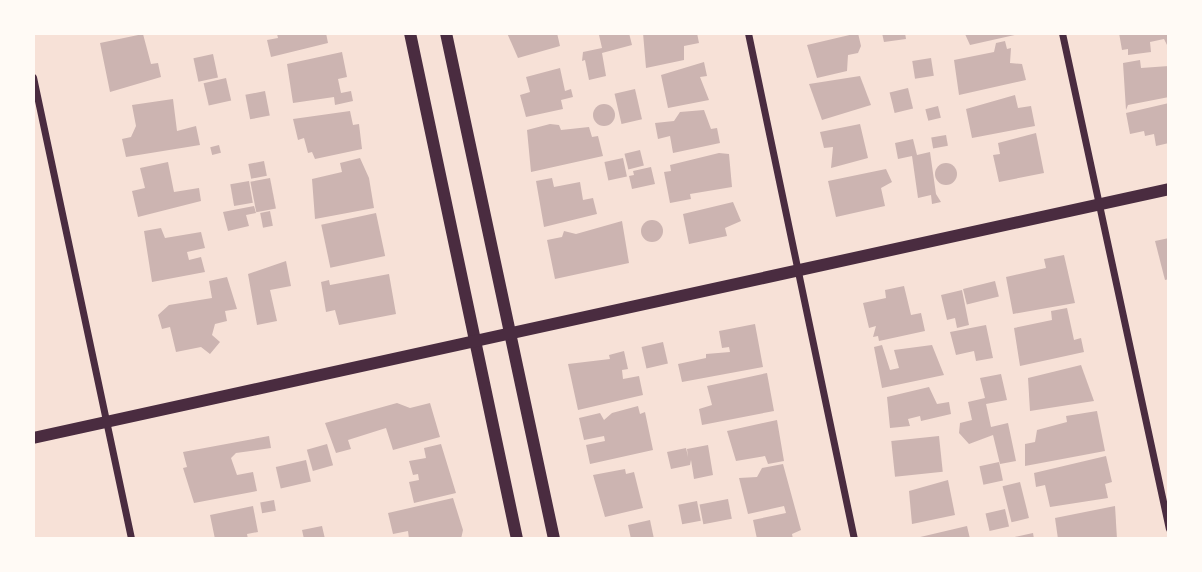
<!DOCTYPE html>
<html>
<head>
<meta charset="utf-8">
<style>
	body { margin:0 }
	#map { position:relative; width:1202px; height:572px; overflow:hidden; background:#f7e1d7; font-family:"Times New Roman",serif }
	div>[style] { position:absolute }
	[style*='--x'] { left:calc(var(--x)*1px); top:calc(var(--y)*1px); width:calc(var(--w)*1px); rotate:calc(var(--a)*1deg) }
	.building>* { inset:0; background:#ccb4b1; transform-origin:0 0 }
	.round { border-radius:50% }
	.minor>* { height:7px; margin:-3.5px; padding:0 3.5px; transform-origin:3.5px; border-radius:3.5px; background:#4a2c40 }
	.secondary>* { height:12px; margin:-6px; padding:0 6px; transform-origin:6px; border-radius:6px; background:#4a2c40 }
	span { translate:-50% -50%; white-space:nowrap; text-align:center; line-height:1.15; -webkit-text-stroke:5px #fffaf5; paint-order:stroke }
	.frame { position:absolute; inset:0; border:35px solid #fffaf5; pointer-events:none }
</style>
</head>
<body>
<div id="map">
	<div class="building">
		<div style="clip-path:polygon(326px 33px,328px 43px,271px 57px,267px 40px,278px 38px,277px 34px)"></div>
		<div style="clip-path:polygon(507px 33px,557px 33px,560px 46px,518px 58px)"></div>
		<div style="clip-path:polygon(629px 33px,632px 45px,602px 53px,606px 76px,589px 80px,585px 60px,582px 61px,583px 52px,602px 48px,599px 35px)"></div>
		<div style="clip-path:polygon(643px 33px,697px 33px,699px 43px,684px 46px,684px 60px,646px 68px)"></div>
		<div style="clip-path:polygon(858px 33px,861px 46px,858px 53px,848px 55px,847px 71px,817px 78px,807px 45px)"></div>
		<div style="clip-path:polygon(882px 33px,905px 33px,906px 39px,884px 42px)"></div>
		<div style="clip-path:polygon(1119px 33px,1169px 33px,1169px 49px,1164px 39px,1150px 42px,1151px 52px,1128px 55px,1128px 49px,1122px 50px)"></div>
		<div style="clip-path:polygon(143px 34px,151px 64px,158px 63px,161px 77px,110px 92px,100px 43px)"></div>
		<div style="clip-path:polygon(965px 34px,1019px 33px,1019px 34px,970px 45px)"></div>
		<div style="clip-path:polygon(1005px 41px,1007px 49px,1011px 48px,1010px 63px,1022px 64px,1026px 80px,959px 95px,954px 60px,994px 52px,996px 43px)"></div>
		<div style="clip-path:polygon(342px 52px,347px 77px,338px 79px,341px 93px,351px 91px,353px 101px,335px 105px,334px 97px,293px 103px,287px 64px)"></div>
		<div style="left:213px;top:54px;width:24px;height:20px;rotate:78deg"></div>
		<div style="left:931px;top:58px;width:18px;height:19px;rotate:81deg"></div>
		<div style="clip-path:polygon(1140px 60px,1141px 68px,1169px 66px,1169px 97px,1128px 105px,1126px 110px,1123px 63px)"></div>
		<div style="clip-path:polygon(704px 62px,707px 76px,700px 77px,709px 100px,668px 108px,661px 75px)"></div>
		<div style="clip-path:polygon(560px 68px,565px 91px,571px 89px,573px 97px,561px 100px,563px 109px,526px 117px,520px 95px,530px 92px,526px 77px)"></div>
		<div style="clip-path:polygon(860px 76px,871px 105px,822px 120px,809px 84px)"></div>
		<div style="left:226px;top:78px;width:23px;height:23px;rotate:77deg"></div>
		<div style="left:908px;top:88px;width:21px;height:19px;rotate:76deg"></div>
		<div style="left:635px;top:89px;width:31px;height:21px;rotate:77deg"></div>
		<div style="left:265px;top:91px;width:25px;height:20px;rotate:79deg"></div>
		<div style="clip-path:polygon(1015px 95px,1018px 108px,1031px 106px,1035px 126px,972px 138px,966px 109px)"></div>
		<div style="clip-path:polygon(173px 99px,177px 131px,196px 126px,200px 145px,126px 157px,122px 139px,131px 137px,136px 126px,132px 105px)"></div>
		<div style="clip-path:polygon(1169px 103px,1169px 143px,1156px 146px,1154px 134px,1145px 136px,1144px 131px,1130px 134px,1126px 113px)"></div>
		<div class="round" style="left:593px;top:104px;width:22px;height:22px"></div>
		<div style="left:938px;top:106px;width:12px;height:13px;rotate:76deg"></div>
		<div style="clip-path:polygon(704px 110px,711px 129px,717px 128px,720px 143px,673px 153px,670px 136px,658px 139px,655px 123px,674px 121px,680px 112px)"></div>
		<div style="clip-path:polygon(350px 111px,353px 125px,359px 124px,362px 149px,315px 159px,312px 152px,308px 153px,304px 138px,298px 140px,293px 119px)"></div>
		<div style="clip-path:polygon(550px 124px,559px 125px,561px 130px,589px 127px,592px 137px,598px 136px,603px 156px,531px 172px,527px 130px)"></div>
		<div style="clip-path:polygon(860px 124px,868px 158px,831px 168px,833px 147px,824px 148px,820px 132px)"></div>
		<div style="clip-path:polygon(1036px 133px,1044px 173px,999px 182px,993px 155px,1000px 154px,998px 143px)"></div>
		<div style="left:946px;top:135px;width:11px;height:15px;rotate:80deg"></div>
		<div style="clip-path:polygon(913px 139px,917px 155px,930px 152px,936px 194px,941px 202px,932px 204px,931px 195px,918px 198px,912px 156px,898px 159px,895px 143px)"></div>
		<div style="left:219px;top:145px;width:8px;height:9px;rotate:76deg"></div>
		<div style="left:640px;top:150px;width:16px;height:16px;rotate:76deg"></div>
		<div style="clip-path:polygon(719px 153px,729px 154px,732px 187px,690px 194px,691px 199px,670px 203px,664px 172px,671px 171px,670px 165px)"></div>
		<div style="clip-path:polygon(360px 158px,369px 178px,374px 208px,315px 219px,312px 179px,342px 172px,340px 163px)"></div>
		<div style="left:623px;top:158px;width:19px;height:19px;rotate:78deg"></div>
		<div style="left:264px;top:161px;width:15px;height:16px;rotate:79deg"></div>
		<div style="clip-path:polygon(168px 162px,174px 192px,199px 188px,201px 201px,138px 217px,132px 191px,145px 188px,140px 168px)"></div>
		<div class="round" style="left:935px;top:163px;width:22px;height:22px"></div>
		<div style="clip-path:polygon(651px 167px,655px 184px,632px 189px,629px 176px,634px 175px,633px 171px)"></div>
		<div style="clip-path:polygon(886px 169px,892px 182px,881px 188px,885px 206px,836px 217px,828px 181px)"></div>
		<div style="left:270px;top:178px;width:31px;height:20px;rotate:79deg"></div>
		<div style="clip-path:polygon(552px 178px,554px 187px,580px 182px,583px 200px,593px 198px,597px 214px,544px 227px,536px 181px)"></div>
		<div style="left:249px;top:181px;width:22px;height:19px;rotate:80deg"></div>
		<div style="clip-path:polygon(733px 202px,741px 221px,725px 228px,727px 236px,689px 244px,683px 214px)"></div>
		<div style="clip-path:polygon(254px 206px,256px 213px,246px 215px,249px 226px,228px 231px,223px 212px)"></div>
		<div style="left:270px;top:211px;width:15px;height:10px;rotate:79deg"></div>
		<div style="left:376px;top:213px;width:44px;height:56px;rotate:78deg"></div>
		<div class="round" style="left:641px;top:220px;width:22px;height:22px"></div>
		<div style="clip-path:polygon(622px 221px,629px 263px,555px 279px,547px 240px,562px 237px,564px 231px,576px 234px)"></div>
		<div style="clip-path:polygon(161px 228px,165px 238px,201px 232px,205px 248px,187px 252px,189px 260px,201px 257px,205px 272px,152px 282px,144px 231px)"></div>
		<div style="clip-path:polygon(1169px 238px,1169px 279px,1165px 280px,1155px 241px)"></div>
		<div style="clip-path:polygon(1064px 255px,1075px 303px,1013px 314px,1006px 277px,1046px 268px,1044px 259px)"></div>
		<div style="clip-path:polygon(286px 261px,291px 286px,270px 290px,277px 321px,257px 325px,248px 274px)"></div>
		<div style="clip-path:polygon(389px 274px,396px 314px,339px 325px,335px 310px,326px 312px,321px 282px,329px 280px,330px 285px)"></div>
		<div style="clip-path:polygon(227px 277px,237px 309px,225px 311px,227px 321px,215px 324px,212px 335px,220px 342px,210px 354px,201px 347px,176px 352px,170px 327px,162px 329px,158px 315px,169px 305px,212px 298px,209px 281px)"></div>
		<div style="left:995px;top:281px;width:16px;height:33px;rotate:76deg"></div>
		<div style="clip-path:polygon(904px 286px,911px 315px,921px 313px,925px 331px,879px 341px,878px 336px,873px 337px,876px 326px,869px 328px,863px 303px,886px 298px,885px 290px)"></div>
		<div style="clip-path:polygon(962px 290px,969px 325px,957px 328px,955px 318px,947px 320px,941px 295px)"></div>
		<div style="clip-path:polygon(1067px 308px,1074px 340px,1081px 338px,1084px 352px,1020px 366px,1014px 328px,1052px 320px,1051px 311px)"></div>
		<div style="clip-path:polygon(755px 324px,763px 367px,682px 382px,678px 364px,706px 358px,706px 354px,730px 352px,729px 347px,722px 348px,719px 331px)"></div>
		<div style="clip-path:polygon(986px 325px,993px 358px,976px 361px,974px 351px,956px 355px,950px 332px)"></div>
		<div style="left:663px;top:342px;width:22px;height:22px;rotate:77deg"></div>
		<div style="clip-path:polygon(882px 345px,890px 370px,899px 368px,894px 350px,932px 345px,944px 375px,882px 388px,874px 347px)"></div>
		<div style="clip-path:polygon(624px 351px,628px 369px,622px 370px,623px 379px,639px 376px,643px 395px,578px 410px,568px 364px,610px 359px,609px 355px)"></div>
		<div style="clip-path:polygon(1081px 365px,1094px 401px,1030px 411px,1028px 378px)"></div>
		<div style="clip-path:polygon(767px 373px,774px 411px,702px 425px,699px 409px,712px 405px,707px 386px)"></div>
		<div style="clip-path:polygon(1001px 374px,1007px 400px,986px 404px,991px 427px,1008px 423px,1016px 461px,1000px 464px,993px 435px,969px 444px,959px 433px,960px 423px,972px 420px,968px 402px,985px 398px,980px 378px)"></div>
		<div style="clip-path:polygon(929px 387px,937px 404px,949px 402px,951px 414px,921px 421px,920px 416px,908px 419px,910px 426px,890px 428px,887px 397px)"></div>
		<div style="clip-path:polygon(397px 403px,410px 408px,430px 403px,440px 437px,393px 450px,386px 428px,348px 440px,351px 449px,336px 453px,325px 423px)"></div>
		<div style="clip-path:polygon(638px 406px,640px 414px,645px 412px,653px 450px,590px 464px,586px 445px,605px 441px,604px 436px,584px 440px,579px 418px,600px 413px,604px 420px,612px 413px)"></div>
		<div style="clip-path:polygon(1097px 411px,1105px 451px,1025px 466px,1025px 444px,1035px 442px,1037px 430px,1067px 422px,1066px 416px)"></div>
		<div style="clip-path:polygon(777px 420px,784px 461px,768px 464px,765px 456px,736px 461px,727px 431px)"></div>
		<div style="clip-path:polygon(269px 436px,271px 448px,236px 453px,231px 458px,237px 475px,253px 472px,257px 491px,194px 503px,183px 468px,187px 467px,183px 452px)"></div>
		<div style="left:939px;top:436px;width:36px;height:48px;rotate:84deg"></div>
		<div style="left:327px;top:444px;width:22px;height:21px;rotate:74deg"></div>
		<div style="clip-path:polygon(441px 444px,456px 493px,414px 503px,409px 482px,419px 480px,418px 474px,413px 475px,409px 461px,426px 458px,424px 448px)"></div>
		<div style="clip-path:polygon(708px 445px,713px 475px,694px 479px,691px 460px,690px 465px,671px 469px,667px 452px,686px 448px,688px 457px,687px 449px)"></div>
		<div style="clip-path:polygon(1106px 456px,1112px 482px,1105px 484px,1108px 498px,1050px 507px,1045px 485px,1036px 487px,1034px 473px)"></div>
		<div style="left:306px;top:460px;width:22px;height:31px;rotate:77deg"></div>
		<div style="left:999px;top:462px;width:19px;height:20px;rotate:78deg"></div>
		<div style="clip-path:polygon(783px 464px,801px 530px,792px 534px,793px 539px,757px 539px,753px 520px,786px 513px,784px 506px,748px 514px,739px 478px,757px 477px,762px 468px)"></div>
		<div style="clip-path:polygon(625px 469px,626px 474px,634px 472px,643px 508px,605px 517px,593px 475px)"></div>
		<div style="clip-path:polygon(948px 480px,955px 515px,912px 524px,909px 491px)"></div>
		<div style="left:1020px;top:482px;width:37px;height:18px;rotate:76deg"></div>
		<div style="clip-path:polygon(453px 498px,463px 530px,461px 539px,409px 539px,408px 531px,393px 534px,388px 513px)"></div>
		<div style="left:728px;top:499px;width:20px;height:29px;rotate:79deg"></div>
		<div style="left:274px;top:500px;width:11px;height:14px;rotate:80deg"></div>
		<div style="left:697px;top:501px;width:20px;height:19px;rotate:79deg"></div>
		<div style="clip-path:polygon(253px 506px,258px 532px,247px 534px,248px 539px,215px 539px,210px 515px)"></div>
		<div style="clip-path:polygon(1115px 506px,1117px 539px,1058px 539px,1055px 518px)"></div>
		<div style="left:1005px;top:509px;width:18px;height:20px;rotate:77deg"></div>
		<div style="clip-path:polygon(650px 520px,654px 539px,631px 539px,628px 525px)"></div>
		<div style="clip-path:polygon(322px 526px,325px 539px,304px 539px,302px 530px)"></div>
		<div style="clip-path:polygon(967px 526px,970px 539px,917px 539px,916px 538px)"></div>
		<div style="clip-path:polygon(1033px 533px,1034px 539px,1010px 539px,1010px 538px)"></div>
	</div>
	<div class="minor">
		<div style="--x:748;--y:33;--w:517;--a:78.17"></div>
		<div style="--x:1062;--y:33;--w:507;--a:77.83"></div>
		<div style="--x:33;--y:77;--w:472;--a:78"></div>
	</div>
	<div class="secondary">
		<div style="--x:410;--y:33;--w:517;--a:78.06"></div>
		<div style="--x:446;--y:33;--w:517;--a:77.95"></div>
		<div style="--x:33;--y:438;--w:1163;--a:-12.36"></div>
	</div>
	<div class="frame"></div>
</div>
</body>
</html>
